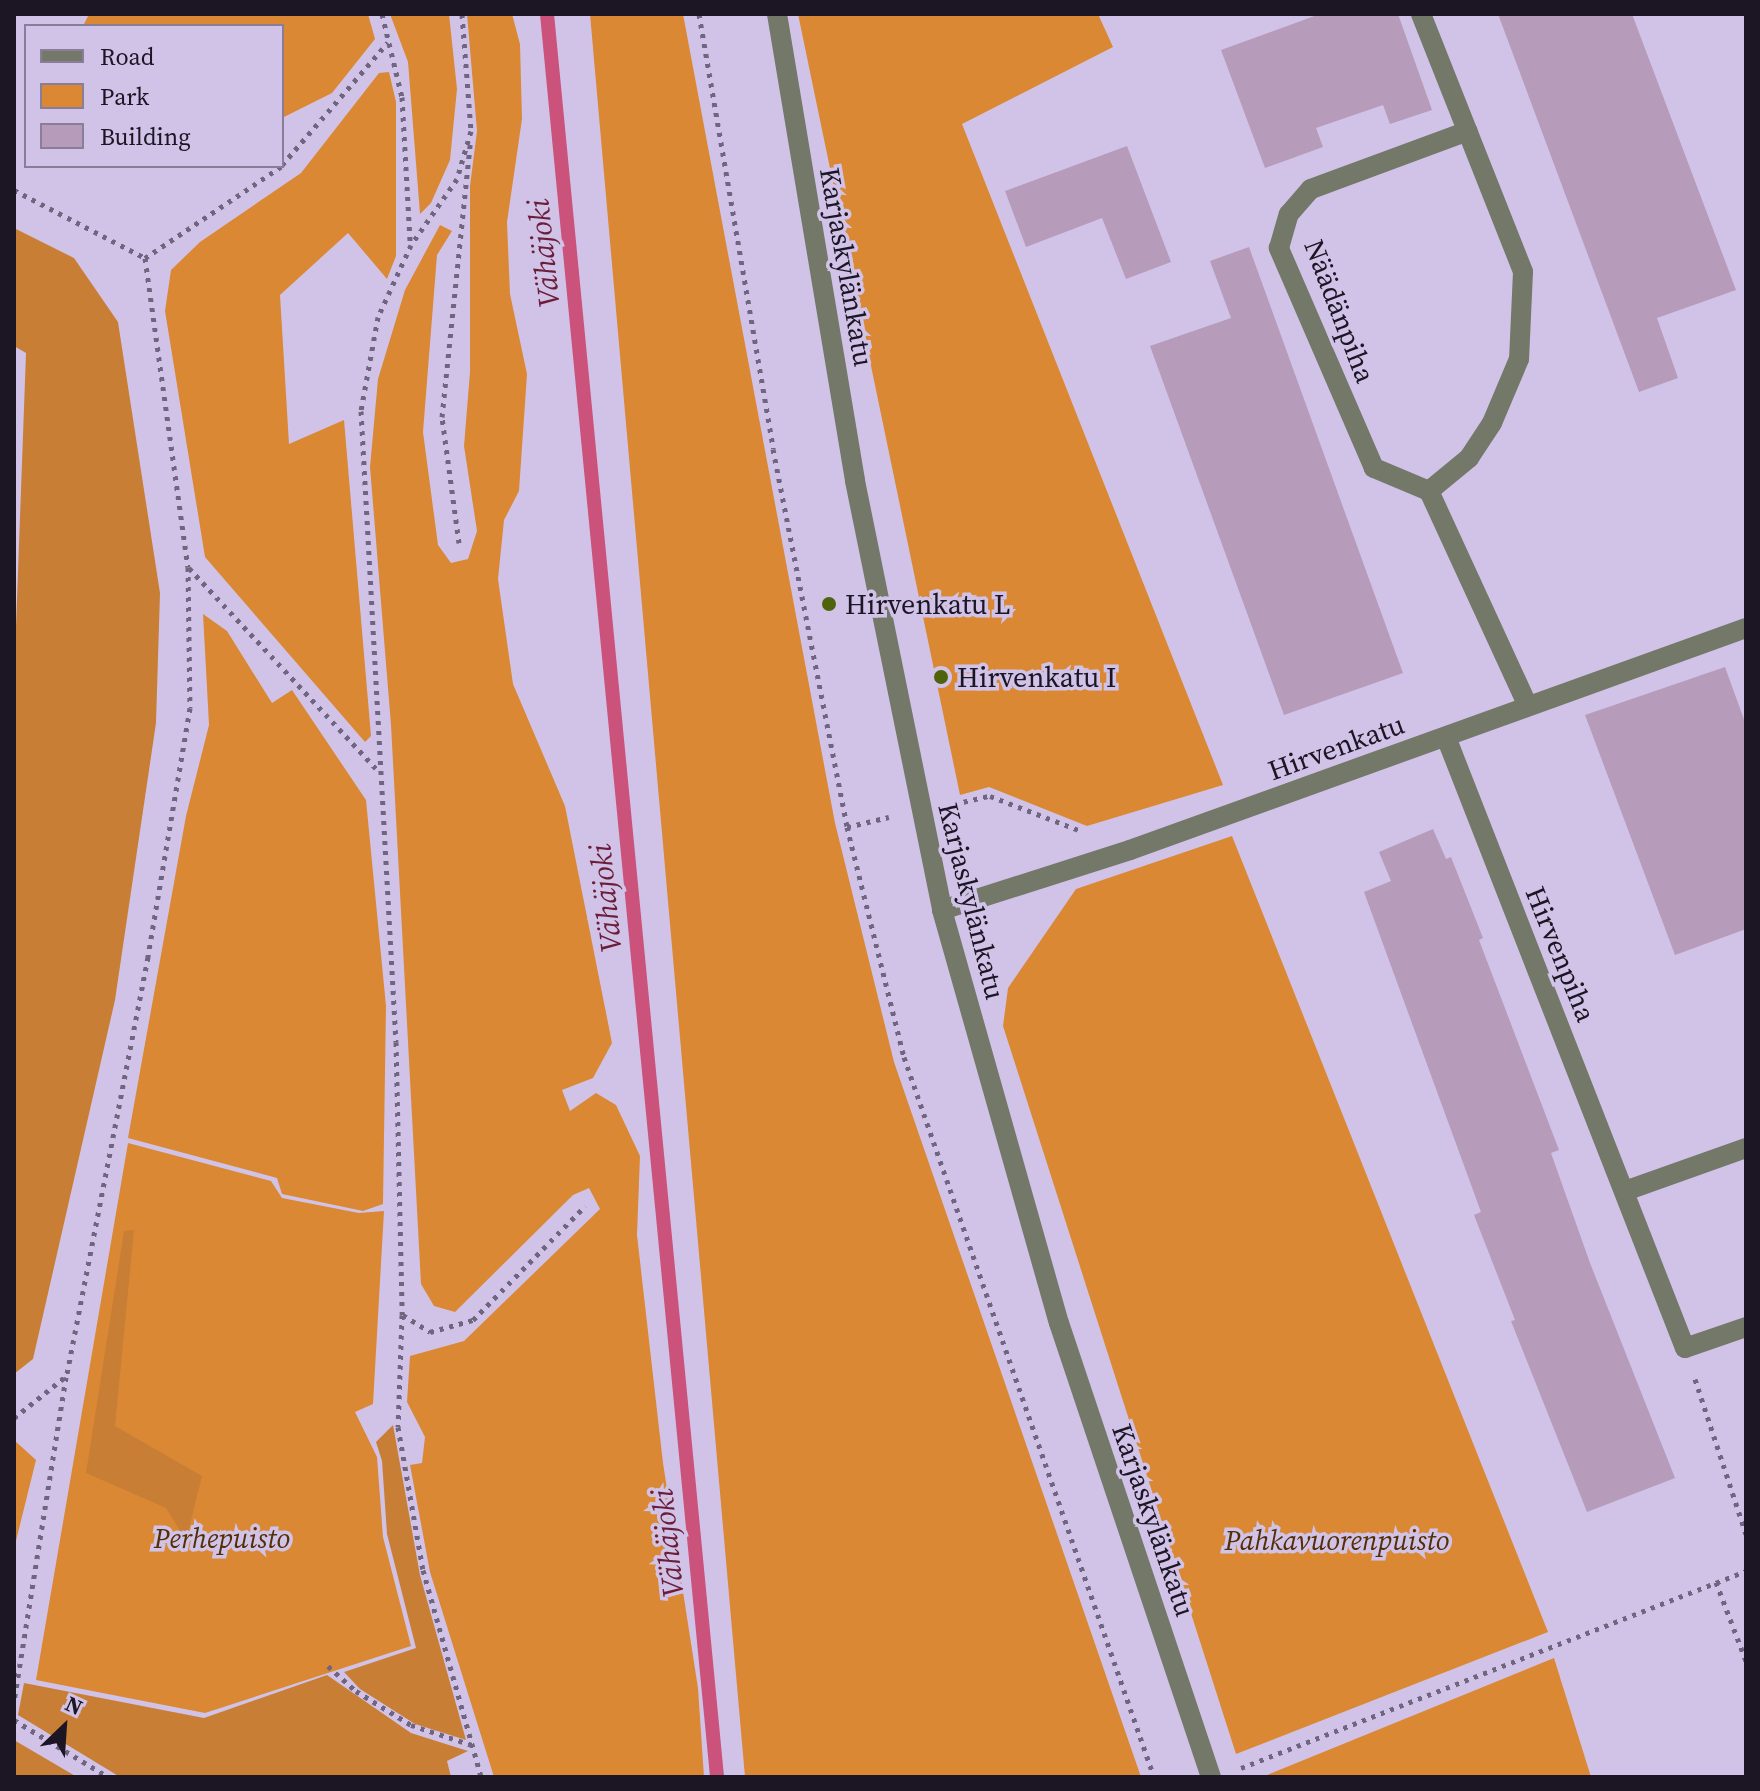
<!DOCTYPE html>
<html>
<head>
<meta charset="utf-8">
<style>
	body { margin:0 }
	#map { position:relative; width:1760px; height:1791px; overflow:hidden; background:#d1c3e8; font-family:"Source Serif 4",serif }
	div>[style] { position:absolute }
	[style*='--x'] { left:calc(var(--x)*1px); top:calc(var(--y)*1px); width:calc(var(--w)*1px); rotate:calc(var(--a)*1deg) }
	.green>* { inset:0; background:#da8834 }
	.forest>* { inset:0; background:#c87f35 }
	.stream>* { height:14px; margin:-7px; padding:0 7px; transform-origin:7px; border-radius:7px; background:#cb527a }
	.building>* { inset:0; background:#b69bba }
	.path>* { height:5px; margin-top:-2.5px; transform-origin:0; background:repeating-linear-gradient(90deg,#6f657e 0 4px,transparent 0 10px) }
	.minor>* { height:20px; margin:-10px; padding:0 10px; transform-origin:10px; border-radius:10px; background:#737868 }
	.dots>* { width:22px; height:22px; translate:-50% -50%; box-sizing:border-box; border:4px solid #d1c3e8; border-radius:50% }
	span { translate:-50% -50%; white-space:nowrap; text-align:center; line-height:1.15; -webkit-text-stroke:7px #d1c3e8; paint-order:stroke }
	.street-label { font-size:28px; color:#1c1624 }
	.poi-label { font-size:28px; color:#1c1624 }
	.left { translate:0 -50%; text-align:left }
	.park-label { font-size:28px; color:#542f05; font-style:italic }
	.water-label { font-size:30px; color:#6b1d39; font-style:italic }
	.frame { position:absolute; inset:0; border:16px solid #1c1624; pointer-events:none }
	.legend { position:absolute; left:24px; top:24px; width:260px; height:144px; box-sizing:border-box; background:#d1c3e8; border:2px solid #897e9a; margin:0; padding:10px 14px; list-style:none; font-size:24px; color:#1c1624 }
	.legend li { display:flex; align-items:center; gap:16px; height:40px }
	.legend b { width:40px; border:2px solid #897e9a }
	.north { position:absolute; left:24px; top:1687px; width:80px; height:80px; -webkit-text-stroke:6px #d1c3e8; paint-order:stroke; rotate:25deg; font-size:22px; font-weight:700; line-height:32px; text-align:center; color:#1c1624 }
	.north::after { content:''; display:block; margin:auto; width:28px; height:36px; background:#1c1624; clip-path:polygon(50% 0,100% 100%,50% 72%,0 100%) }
</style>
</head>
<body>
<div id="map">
	<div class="green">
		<div style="clip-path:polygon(89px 14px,368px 14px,375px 39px,332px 93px,282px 118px,282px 26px,83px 26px)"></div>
		<div style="clip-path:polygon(390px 14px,449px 14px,457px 89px,450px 160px,431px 203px,420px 214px,408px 62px)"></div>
		<div style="clip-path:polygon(467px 14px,512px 14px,520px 44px,522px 119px,507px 222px,510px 294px,527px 374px,519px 491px,504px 520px,498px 579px,513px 684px,565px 806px,612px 1043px,593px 1078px,562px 1090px,570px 1111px,596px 1093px,616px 1105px,640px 1156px,637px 1235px,663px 1463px,698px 1688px,704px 1777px,494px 1777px,430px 1572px,410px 1465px,422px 1463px,425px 1437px,407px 1402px,410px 1356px,464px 1341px,600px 1209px,589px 1188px,573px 1195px,455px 1312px,434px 1306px,421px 1284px,391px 725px,370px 467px,378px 379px,405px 290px,440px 225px,452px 231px,437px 255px,423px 432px,438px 545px,451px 563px,468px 559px,477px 531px,464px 446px,470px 372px,470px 186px,477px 131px)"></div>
		<div style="clip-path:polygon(590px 14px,683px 14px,835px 823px,894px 1062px,1141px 1777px,745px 1777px)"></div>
		<div style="clip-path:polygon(798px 14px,1098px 14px,1113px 47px,962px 124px,1223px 785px,1087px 826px,989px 787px,960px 795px)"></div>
		<div style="clip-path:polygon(389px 72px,396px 102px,396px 256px,387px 279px,348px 233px,280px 295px,289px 444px,344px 420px,371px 736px,365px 742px,205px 557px,165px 311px,171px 270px,200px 242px,301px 173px,379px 73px)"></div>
		<div style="clip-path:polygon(203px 614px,227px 631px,272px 703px,292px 690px,366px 800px,386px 1006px,383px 1204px,363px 1211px,282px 1194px,277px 1178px,128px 1138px,186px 816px,209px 725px)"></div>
		<div style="clip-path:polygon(1232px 836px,1548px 1632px,1236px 1754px,1003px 1026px,1008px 988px,1076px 889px)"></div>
		<div style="clip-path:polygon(128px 1143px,271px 1181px,282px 1198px,359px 1213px,384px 1211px,373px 1404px,355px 1412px,377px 1457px,383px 1537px,411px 1646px,205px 1713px,36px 1680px)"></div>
		<div style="clip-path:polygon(14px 1440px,36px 1460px,14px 1549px)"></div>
		<div style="clip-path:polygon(1554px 1658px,1591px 1777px,1262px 1777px)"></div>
	</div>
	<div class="forest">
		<div style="clip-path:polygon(14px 228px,74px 258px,118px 322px,160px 593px,156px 723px,115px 1000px,33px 1359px,14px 1374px,14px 681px,26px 353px,14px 346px)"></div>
		<div style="clip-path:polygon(134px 1230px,115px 1426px,202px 1476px,186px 1541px,166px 1508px,86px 1473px,124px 1231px)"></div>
		<div style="clip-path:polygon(393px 1425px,420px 1575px,466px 1740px,415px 1724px,360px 1689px,344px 1672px,416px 1648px,387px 1534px,382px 1461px,376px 1442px)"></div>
		<div style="clip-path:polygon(327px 1675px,411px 1733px,468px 1751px,447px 1761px,451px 1777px,120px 1777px,18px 1715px,24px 1683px,204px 1718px)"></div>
		<div style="clip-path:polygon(14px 1740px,77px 1777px,14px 1777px)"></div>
	</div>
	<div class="stream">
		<div style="--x:547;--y:14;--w:1771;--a:84.49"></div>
	</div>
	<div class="building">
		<div style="clip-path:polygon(1320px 14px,1398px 14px,1432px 110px,1390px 124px,1383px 105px,1316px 128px,1323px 147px,1265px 168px,1221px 50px)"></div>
		<div style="clip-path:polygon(1498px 14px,1632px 14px,1736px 290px,1657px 318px,1678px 378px,1639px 392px)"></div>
		<div style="clip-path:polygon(1127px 146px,1171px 262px,1126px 279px,1102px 218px,1026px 247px,1005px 191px)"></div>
		<div style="clip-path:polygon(1249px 247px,1403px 673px,1284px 715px,1150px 346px,1231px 318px,1210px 261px)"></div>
		<div style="clip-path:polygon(1725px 667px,1746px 725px,1746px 929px,1675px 955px,1585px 715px)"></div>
		<div style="clip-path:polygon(1433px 829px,1446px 859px,1451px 857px,1483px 938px,1479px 940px,1559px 1150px,1551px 1153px,1590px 1263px,1675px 1478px,1587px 1512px,1511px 1321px,1515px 1320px,1474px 1215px,1481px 1212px,1364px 892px,1391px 881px,1379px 852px)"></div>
	</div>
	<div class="path">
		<div style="--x:382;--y:14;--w:85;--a:76.5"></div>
		<div style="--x:402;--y:97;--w:145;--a:86.8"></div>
		<div style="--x:462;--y:14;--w:117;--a:85.6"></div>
		<div style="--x:471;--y:131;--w:50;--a:106.3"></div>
		<div style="--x:457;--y:179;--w:80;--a:124.9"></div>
		<div style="--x:411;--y:245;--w:79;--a:114.6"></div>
		<div style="--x:378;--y:317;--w:96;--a:100.3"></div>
		<div style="--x:361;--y:411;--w:632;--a:86.83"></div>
		<div style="--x:396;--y:1042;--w:273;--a:88.7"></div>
		<div style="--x:402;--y:1315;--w:112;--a:92"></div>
		<div style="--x:398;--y:1427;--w:145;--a:80.1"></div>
		<div style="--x:423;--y:1570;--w:215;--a:74.3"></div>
		<div style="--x:699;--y:14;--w:441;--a:80.3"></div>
		<div style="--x:773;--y:449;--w:385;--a:78.9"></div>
		<div style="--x:847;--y:827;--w:237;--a:76.1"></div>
		<div style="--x:904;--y:1057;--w:762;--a:70.85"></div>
		<div style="--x:282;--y:165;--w:162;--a:-49.2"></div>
		<div style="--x:14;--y:190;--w:148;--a:27.4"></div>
		<div style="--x:145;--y:258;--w:312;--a:82.1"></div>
		<div style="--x:188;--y:567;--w:141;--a:89.2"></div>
		<div style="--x:190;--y:708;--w:253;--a:99.6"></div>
		<div style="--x:148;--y:957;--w:428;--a:101"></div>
		<div style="--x:66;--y:1377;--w:330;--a:99.1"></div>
		<div style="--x:145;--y:258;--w:165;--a:-33.9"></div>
		<div style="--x:459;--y:543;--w:127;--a:-97.7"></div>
		<div style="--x:442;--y:417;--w:274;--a:-84.1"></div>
		<div style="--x:189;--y:568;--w:277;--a:47"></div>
		<div style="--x:954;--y:804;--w:37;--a:-13"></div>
		<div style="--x:990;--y:796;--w:97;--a:21"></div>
		<div style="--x:847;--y:827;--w:43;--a:-13.4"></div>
		<div style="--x:403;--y:1315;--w:32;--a:32"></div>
		<div style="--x:430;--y:1332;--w:45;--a:-15.6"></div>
		<div style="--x:473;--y:1320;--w:160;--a:-45.5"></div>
		<div style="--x:1695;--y:1379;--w:163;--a:71.8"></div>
		<div style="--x:14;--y:1418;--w:65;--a:-38.8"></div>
		<div style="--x:1716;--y:1582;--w:85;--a:69.2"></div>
		<div style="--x:328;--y:1666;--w:38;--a:42"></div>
		<div style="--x:356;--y:1691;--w:65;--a:31.7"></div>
		<div style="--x:411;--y:1725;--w:64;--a:18.2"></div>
		<div style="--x:14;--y:1720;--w:110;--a:31.2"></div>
		<div style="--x:1241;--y:1768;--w:542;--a:-21.31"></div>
	</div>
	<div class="minor">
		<div style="--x:777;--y:14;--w:473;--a:80.5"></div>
		<div style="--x:855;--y:481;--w:438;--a:78.5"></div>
		<div style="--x:942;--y:910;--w:429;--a:74.2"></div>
		<div style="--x:1059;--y:1323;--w:479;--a:71.5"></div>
		<div style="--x:1421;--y:14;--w:277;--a:68.4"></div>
		<div style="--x:1523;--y:272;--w:87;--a:92.6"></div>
		<div style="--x:1519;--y:359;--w:69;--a:112.9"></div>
		<div style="--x:1492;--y:423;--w:42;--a:123.3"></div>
		<div style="--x:1469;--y:458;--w:52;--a:140.5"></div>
		<div style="--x:1429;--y:491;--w:234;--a:65.3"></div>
		<div style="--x:1429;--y:491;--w:60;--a:-157.3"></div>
		<div style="--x:1374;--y:468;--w:240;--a:-113.4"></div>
		<div style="--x:1279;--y:248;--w:35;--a:-74"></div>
		<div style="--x:1289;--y:214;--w:33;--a:-49"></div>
		<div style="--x:1311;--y:189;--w:167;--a:-20.3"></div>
		<div style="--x:1446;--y:737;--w:656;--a:68.64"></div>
		<div style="--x:1685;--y:1348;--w:65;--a:-19"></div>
		<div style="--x:942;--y:910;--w:197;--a:-17.7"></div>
		<div style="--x:1130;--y:850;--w:655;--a:-19.82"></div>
		<div style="--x:1625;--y:1191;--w:128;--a:-19.6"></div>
	</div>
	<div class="dots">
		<div style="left:829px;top:604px;background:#4f630c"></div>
		<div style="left:941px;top:677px;background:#4f630c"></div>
	</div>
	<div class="street-label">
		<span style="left:847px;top:267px;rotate:80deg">Karjaskylänkatu</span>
		<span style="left:1340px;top:311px;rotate:69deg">Näädänpiha</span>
		<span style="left:1336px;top:747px;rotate:-20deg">Hirvenkatu</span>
		<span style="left:972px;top:901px;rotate:76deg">Karjaskylänkatu</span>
		<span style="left:1561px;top:954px;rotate:68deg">Hirvenpiha</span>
		<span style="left:1154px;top:1520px;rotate:71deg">Karjaskylänkatu</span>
	</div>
	<div class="poi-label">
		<span class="left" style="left:845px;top:604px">Hirvenkatu L</span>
		<span class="left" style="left:957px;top:677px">Hirvenkatu I</span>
	</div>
	<div class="park-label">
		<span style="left:222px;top:1538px">Perhepuisto</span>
		<span style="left:1337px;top:1540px">Pahkavuorenpuisto</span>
	</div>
	<div class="water-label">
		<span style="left:544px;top:253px;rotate:-96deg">Vähäjoki</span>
		<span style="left:606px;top:898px;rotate:-96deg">Vähäjoki</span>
		<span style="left:668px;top:1543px;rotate:-96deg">Vähäjoki</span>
	</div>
	<div class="frame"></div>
	<ul class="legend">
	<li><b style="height:10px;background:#737868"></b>Road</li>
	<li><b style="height:22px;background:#da8834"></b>Park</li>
	<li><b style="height:22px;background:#b69bba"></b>Building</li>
	</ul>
	<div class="north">N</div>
</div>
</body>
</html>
